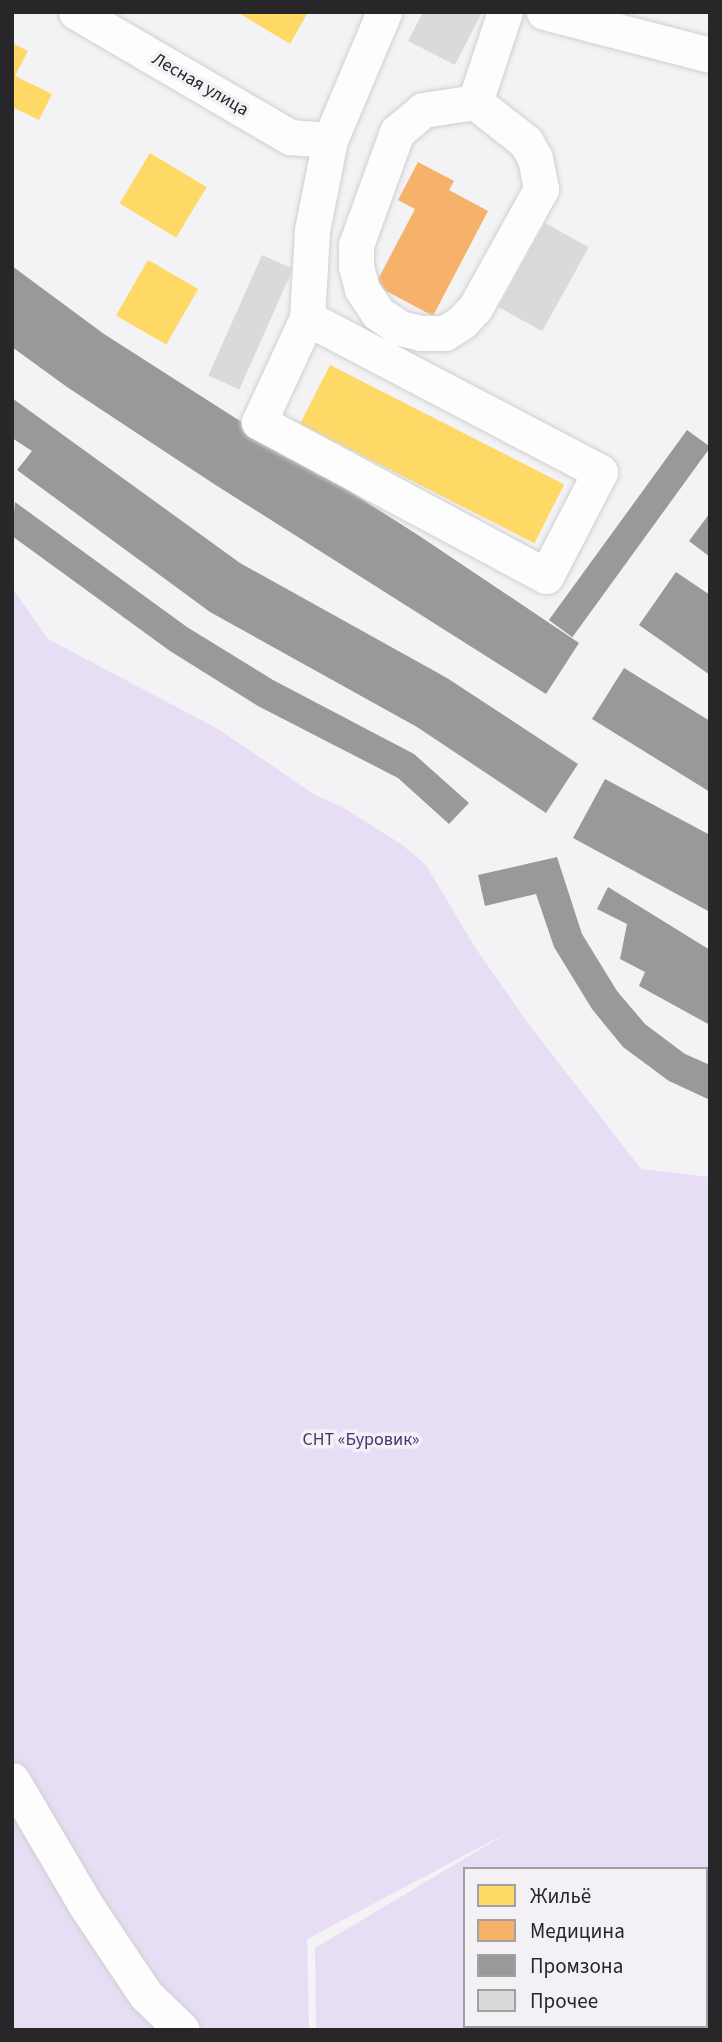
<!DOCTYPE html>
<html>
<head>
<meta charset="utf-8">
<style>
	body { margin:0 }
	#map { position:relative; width:722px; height:2042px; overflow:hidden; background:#f3f2f4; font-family:"Source Sans 3",sans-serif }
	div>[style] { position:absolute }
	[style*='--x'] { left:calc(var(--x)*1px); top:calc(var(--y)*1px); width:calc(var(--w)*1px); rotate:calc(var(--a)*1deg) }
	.green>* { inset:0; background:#e7ddf4 }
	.homes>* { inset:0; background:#ffd966; transform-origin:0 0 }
	.health>* { inset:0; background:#f6b26b }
	.industry>* { inset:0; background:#999; transform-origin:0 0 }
	.building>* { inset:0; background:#dadadb; transform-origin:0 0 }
	.roads { filter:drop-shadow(0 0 2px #d0cfd1) drop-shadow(0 0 2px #d0cfd1) }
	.minor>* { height:35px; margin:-17.5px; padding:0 17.5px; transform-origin:17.5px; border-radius:17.5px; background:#fdfdfd }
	span { translate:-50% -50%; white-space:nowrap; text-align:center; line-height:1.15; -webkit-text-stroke:7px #f3f1f5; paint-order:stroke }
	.street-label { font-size:18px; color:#272628 }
	.park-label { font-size:18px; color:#4e2e6e }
	.frame { position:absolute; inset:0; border:14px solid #272628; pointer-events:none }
	.legend { position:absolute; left:463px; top:1867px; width:245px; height:161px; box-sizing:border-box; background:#f3f1f5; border:2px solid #a1a0a3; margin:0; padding:9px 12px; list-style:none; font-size:21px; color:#272628 }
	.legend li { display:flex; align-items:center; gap:14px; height:35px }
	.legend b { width:35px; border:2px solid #a1a0a3 }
</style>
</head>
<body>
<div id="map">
	<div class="green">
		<div style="clip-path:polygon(12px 588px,48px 639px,218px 729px,315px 795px,344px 808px,401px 844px,426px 865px,474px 946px,527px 1022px,641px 1169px,710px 1177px,710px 1952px,706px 1954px,706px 1869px,465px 1869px,465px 2026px,574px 2026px,568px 2030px,316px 2030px,315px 1948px,516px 1828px,307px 1939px,309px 2030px,12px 2030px)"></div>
		<div style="clip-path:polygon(710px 1958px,710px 2030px,585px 2030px,591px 2026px,706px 2026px,706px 1960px)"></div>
	</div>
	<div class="homes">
		<div style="clip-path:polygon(237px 12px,308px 12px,290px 44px)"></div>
		<div style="clip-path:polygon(12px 43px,28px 51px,15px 76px,52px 94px,39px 120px,12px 107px)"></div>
		<div style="left:150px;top:153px;width:66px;height:59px;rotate:31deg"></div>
		<div style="left:148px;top:260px;width:58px;height:64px;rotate:30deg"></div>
		<div style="left:330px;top:365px;width:263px;height:66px;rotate:27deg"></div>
	</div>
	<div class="health">
		<div style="clip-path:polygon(418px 162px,454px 181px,449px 190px,488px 211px,433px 316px,375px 285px,415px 209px,398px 200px)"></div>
	</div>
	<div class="industry">
		<div style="clip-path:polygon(12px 266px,104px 334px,421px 537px,579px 643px,546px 694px,214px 484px,67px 387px,12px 347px)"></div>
		<div style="clip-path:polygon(12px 398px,240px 563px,447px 678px,578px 764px,546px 813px,417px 727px,210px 612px,17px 470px,32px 451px,12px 438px)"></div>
		<div style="left:687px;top:430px;width:29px;height:235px;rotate:36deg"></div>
		<div style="clip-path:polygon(15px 502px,187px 627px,273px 680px,414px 754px,469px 803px,449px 824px,398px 778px,258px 706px,170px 651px,12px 536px)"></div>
		<div style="clip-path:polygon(710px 513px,710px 557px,689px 541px)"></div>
		<div style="clip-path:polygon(676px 572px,710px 595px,710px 675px,639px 625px)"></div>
		<div style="clip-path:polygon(624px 668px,710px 721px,710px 792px,592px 719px)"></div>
		<div style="clip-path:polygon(605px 779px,710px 835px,710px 912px,573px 838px)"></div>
		<div style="clip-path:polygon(557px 857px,582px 934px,617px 991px,645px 1024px,685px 1054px,710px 1065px,710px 1100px,669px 1081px,623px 1047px,592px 1009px,554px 947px,536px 894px,485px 906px,478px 875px)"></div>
		<div style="clip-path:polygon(608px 887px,710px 950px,710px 1025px,639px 986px,645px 972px,620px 959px,627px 924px,597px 909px)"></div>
	</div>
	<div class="building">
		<div style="clip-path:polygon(423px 12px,482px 12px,455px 65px,408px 41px)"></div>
		<div style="left:545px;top:223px;width:50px;height:96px;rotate:29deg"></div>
		<div style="left:262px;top:255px;width:34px;height:132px;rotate:24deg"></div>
	</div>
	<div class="roads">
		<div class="minor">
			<div style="--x:76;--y:12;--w:248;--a:30.3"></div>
			<div style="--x:290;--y:137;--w:40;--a:4.3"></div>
			<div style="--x:544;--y:12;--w:171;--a:14.5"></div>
			<div style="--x:475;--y:102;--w:65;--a:38.1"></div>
			<div style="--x:526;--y:142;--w:18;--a:61"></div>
			<div style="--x:535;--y:158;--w:32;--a:79"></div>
			<div style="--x:541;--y:189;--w:136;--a:119"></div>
			<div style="--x:475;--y:308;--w:19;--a:133"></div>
			<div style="--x:462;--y:322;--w:20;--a:147"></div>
			<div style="--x:445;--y:333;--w:24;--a:180"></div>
			<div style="--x:421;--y:333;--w:22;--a:-167"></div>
			<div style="--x:400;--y:328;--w:27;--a:-146"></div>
			<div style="--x:378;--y:313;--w:29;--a:-124"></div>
			<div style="--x:362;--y:289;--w:23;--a:-105"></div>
			<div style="--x:356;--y:267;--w:22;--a:-90"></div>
			<div style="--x:356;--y:245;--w:120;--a:-70.1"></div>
			<div style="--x:397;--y:132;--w:34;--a:-40"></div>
			<div style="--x:423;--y:110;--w:53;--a:-8.7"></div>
			<div style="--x:475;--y:102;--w:95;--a:-71.6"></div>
			<div style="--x:307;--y:318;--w:331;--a:27.7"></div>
			<div style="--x:600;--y:472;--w:117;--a:117.4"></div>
			<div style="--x:546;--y:576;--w:326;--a:-151.8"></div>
			<div style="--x:259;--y:422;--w:115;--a:-65.2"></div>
			<div style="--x:307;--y:318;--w:88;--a:-86.7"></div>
			<div style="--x:312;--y:230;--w:92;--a:-78.7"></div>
			<div style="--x:330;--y:140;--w:139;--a:-67.1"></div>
			<div style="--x:12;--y:1780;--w:144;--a:59.5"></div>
			<div style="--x:85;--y:1904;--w:110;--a:56.2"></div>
			<div style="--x:146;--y:1995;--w:50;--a:44.2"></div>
		</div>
	</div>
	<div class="street-label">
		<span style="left:200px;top:85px;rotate:30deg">Лесная улица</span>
	</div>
	<div class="park-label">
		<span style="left:361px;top:1440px">СНТ «Буровик»</span>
	</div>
	<div class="frame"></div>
	<ul class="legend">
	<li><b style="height:19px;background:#ffd966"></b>Жильё</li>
	<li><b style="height:19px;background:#f6b26b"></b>Медицина</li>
	<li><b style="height:19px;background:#999"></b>Промзона</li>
	<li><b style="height:19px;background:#dadadb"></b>Прочее</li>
	</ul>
</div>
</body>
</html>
